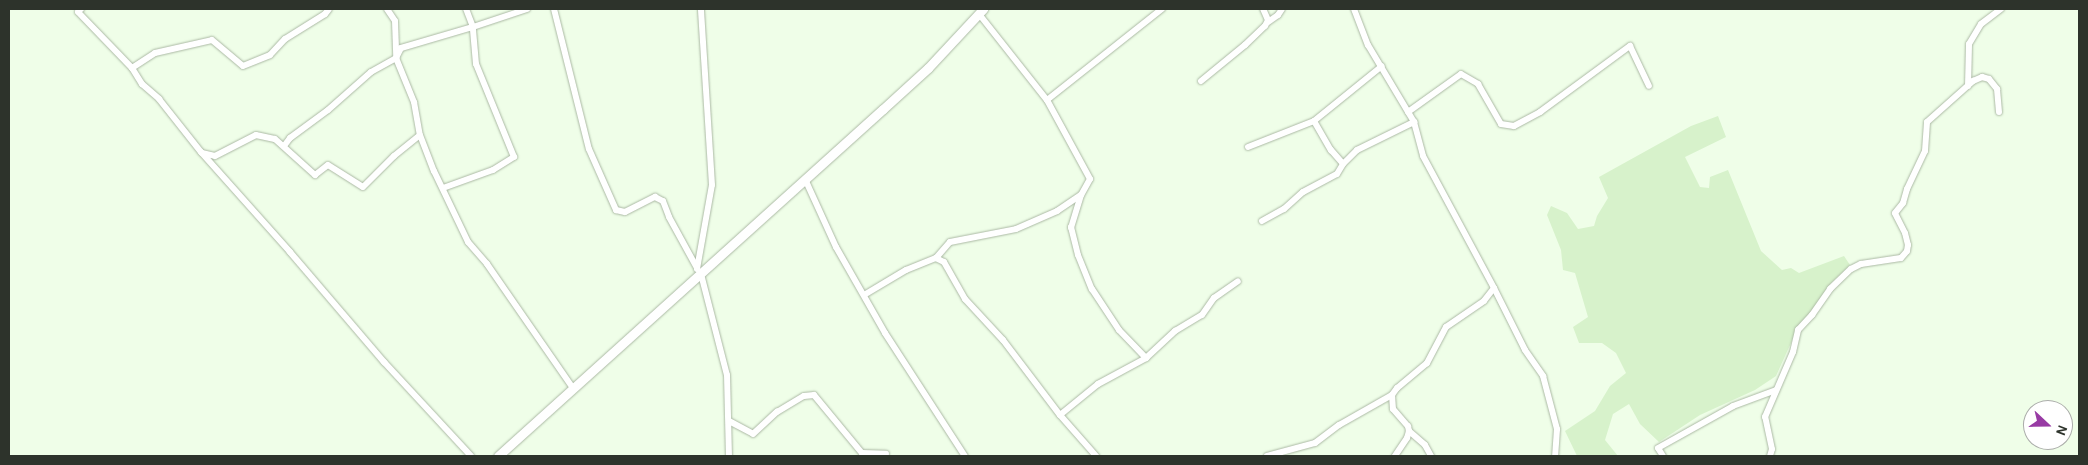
<!DOCTYPE html>
<html>
<head>
<meta charset="utf-8">
<style>
	body { margin:0 }
	#map { position:relative; width:2088px; height:465px; overflow:hidden; background:#effee8; font-family:Karla,sans-serif }
	div>[style] { position:absolute }
	[style*='--x'] { left:calc(var(--x)*1px); top:calc(var(--y)*1px); width:calc(var(--w)*1px); rotate:calc(var(--a)*1deg) }
	.green>* { inset:0; background:#d7f2cb }
	.roads { filter:drop-shadow(0 0 1px #abb9a4) drop-shadow(0 0 1px #abb9a4) }
	.street>* { height:6px; margin:-3px; padding:0 3px; transform-origin:3px; border-radius:3px; background:#fff }
	.secondary>* { height:9px; margin:-4.5px; padding:0 4.5px; transform-origin:4.5px; border-radius:4.5px; background:#fff }
	span { translate:-50% -50%; white-space:nowrap; text-align:center; line-height:1.15; -webkit-text-stroke:4px #fff; paint-order:stroke }
	.frame { position:absolute; inset:0; border:10px solid #2d332b; pointer-events:none }
	.north { position:absolute; left:2023px; top:400px; width:50px; height:50px; box-sizing:border-box; background:#fff; border:1px solid #abadaa; border-radius:50%; rotate:111deg; font-size:14px; font-weight:700; line-height:20px; text-align:center; color:#2d332b }
	.north::after { content:''; display:block; margin:auto; width:18px; height:22px; background:#983ba4; clip-path:polygon(50% 0,100% 100%,50% 72%,0 100%) }
</style>
</head>
<body>
<div id="map">
	<div class="green">
		<div style="clip-path:polygon(1718px 116px,1726px 137px,1685px 157px,1700px 187px,1709px 188px,1710px 177px,1728px 170px,1761px 251px,1782px 270px,1791px 268px,1799px 273px,1844px 256px,1850px 265px,1831px 283px,1795px 334px,1776px 376px,1755px 390px,1700px 415px,1659px 442px,1640px 424px,1629px 404px,1613px 414px,1605px 440px,1618px 456px,1577px 456px,1565px 431px,1595px 411px,1610px 386px,1626px 373px,1616px 353px,1602px 343px,1579px 343px,1573px 327px,1588px 317px,1575px 273px,1563px 270px,1561px 250px,1547px 215px,1551px 206px,1567px 213px,1578px 229px,1594px 226px,1597px 216px,1608px 198px,1599px 177px,1691px 126px)"></div>
	</div>
	<div class="roads">
		<div class="street">
			<div style="--x:81;--y:9;--w:4;--a:135"></div>
			<div style="--x:78;--y:12;--w:78;--a:46"></div>
			<div style="--x:132;--y:68;--w:19;--a:58"></div>
			<div style="--x:142;--y:84;--w:23;--a:41"></div>
			<div style="--x:159;--y:99;--w:68;--a:51.6"></div>
			<div style="--x:201;--y:152;--w:134;--a:48.3"></div>
			<div style="--x:290;--y:252;--w:145;--a:49.5"></div>
			<div style="--x:384;--y:362;--w:128;--a:47.2"></div>
			<div style="--x:387;--y:9;--w:14;--a:56"></div>
			<div style="--x:395;--y:21;--w:36;--a:88"></div>
			<div style="--x:554;--y:9;--w:144;--a:76"></div>
			<div style="--x:589;--y:149;--w:67;--a:66.1"></div>
			<div style="--x:616;--y:210;--w:9;--a:13"></div>
			<div style="--x:625;--y:212;--w:34;--a:-27"></div>
			<div style="--x:655;--y:197;--w:9;--a:27"></div>
			<div style="--x:663;--y:201;--w:17;--a:69"></div>
			<div style="--x:669;--y:217;--w:58;--a:61.2"></div>
			<div style="--x:1354;--y:9;--w:39;--a:69"></div>
			<div style="--x:1368;--y:45;--w:90;--a:59.1"></div>
			<div style="--x:1414;--y:122;--w:35;--a:75"></div>
			<div style="--x:1423;--y:156;--w:150;--a:61.7"></div>
			<div style="--x:1494;--y:288;--w:16;--a:128"></div>
			<div style="--x:1484;--y:301;--w:46;--a:145.6"></div>
			<div style="--x:1446;--y:327;--w:41;--a:117.8"></div>
			<div style="--x:1427;--y:363;--w:39;--a:140"></div>
			<div style="--x:1397;--y:388;--w:9;--a:126"></div>
			<div style="--x:1392;--y:395;--w:14;--a:86"></div>
			<div style="--x:1393;--y:409;--w:23;--a:49"></div>
			<div style="--x:1408;--y:426;--w:5;--a:79"></div>
			<div style="--x:1409;--y:431;--w:7;--a:106"></div>
			<div style="--x:1407;--y:438;--w:22;--a:124"></div>
			<div style="--x:979;--y:14;--w:110;--a:51.7"></div>
			<div style="--x:1047;--y:100;--w:90;--a:61.4"></div>
			<div style="--x:1090;--y:179;--w:18;--a:119"></div>
			<div style="--x:1081;--y:195;--w:34;--a:107"></div>
			<div style="--x:1071;--y:227;--w:29;--a:76"></div>
			<div style="--x:1078;--y:255;--w:37;--a:68"></div>
			<div style="--x:1092;--y:289;--w:49;--a:56.6"></div>
			<div style="--x:1119;--y:330;--w:39;--a:46"></div>
			<div style="--x:1268;--y:22;--w:12;--a:-35"></div>
			<div style="--x:1278;--y:15;--w:7;--a:-56"></div>
			<div style="--x:396;--y:58;--w:11;--a:-63"></div>
			<div style="--x:401;--y:48;--w:75;--a:-16.3"></div>
			<div style="--x:473;--y:27;--w:19;--a:-111"></div>
			<div style="--x:132;--y:68;--w:27;--a:-33"></div>
			<div style="--x:155;--y:53;--w:58;--a:-12.8"></div>
			<div style="--x:212;--y:40;--w:40;--a:40"></div>
			<div style="--x:243;--y:66;--w:29;--a:-22"></div>
			<div style="--x:270;--y:55;--w:22;--a:-47"></div>
			<div style="--x:285;--y:39;--w:47;--a:-32"></div>
			<div style="--x:325;--y:14;--w:6;--a:-51"></div>
			<div style="--x:1201;--y:81;--w:57;--a:-39.3"></div>
			<div style="--x:1245;--y:45;--w:28;--a:-44"></div>
			<div style="--x:1265;--y:26;--w:7;--a:-63"></div>
			<div style="--x:1268;--y:20;--w:12;--a:-114"></div>
			<div style="--x:1968;--y:86;--w:42;--a:-88.6"></div>
			<div style="--x:1969;--y:44;--w:23;--a:-59"></div>
			<div style="--x:1981;--y:24;--w:25;--a:-37"></div>
			<div style="--x:1047;--y:100;--w:147;--a:-38.4"></div>
			<div style="--x:1408;--y:112;--w:65;--a:-35.6"></div>
			<div style="--x:1461;--y:74;--w:20;--a:30"></div>
			<div style="--x:1478;--y:84;--w:46;--a:60.1"></div>
			<div style="--x:1501;--y:124;--w:13;--a:9"></div>
			<div style="--x:1514;--y:126;--w:30;--a:-28"></div>
			<div style="--x:1540;--y:112;--w:112;--a:-36.3"></div>
			<div style="--x:1630;--y:46;--w:44;--a:64.6"></div>
			<div style="--x:1314;--y:121;--w:34;--a:60"></div>
			<div style="--x:1331;--y:150;--w:18;--a:49"></div>
			<div style="--x:1343;--y:164;--w:20;--a:-45"></div>
			<div style="--x:1357;--y:150;--w:64;--a:-26.2"></div>
			<div style="--x:284;--y:146;--w:10;--a:-53"></div>
			<div style="--x:290;--y:138;--w:47;--a:-36.4"></div>
			<div style="--x:328;--y:110;--w:57;--a:-41.5"></div>
			<div style="--x:371;--y:72;--w:29;--a:-29"></div>
			<div style="--x:396;--y:58;--w:48;--a:67.8"></div>
			<div style="--x:414;--y:102;--w:34;--a:80"></div>
			<div style="--x:1248;--y:147;--w:71;--a:-21.5"></div>
			<div style="--x:1314;--y:121;--w:87;--a:-39"></div>
			<div style="--x:202;--y:153;--w:13;--a:13"></div>
			<div style="--x:215;--y:156;--w:46;--a:-27.1"></div>
			<div style="--x:256;--y:135;--w:19;--a:12"></div>
			<div style="--x:275;--y:139;--w:54;--a:42"></div>
			<div style="--x:315;--y:175;--w:16;--a:-38"></div>
			<div style="--x:328;--y:165;--w:41;--a:32.2"></div>
			<div style="--x:363;--y:187;--w:44;--a:-45"></div>
			<div style="--x:394;--y:156;--w:33;--a:-39"></div>
			<div style="--x:420;--y:135;--w:39;--a:69"></div>
			<div style="--x:434;--y:171;--w:79;--a:64.4"></div>
			<div style="--x:468;--y:242;--w:29;--a:49"></div>
			<div style="--x:487;--y:264;--w:151;--a:55.3"></div>
			<div style="--x:805;--y:179;--w:75;--a:65.5"></div>
			<div style="--x:836;--y:247;--w:99;--a:60.3"></div>
			<div style="--x:885;--y:333;--w:147;--a:57"></div>
			<div style="--x:443;--y:188;--w:53;--a:-19.8"></div>
			<div style="--x:493;--y:170;--w:25;--a:-32"></div>
			<div style="--x:514;--y:157;--w:100;--a:-112.2"></div>
			<div style="--x:476;--y:64;--w:37;--a:-95"></div>
			<div style="--x:473;--y:27;--w:57;--a:-18.4"></div>
			<div style="--x:1262;--y:221;--w:25;--a:-29"></div>
			<div style="--x:1284;--y:209;--w:25;--a:-42"></div>
			<div style="--x:1303;--y:192;--w:38;--a:-28"></div>
			<div style="--x:1337;--y:174;--w:12;--a:-59"></div>
			<div style="--x:936;--y:258;--w:21;--a:-49"></div>
			<div style="--x:950;--y:242;--w:67;--a:-11.1"></div>
			<div style="--x:1016;--y:229;--w:45;--a:-23.7"></div>
			<div style="--x:1057;--y:211;--w:29;--a:-34"></div>
			<div style="--x:697;--y:269;--w:85;--a:-79.9"></div>
			<div style="--x:712;--y:185;--w:176;--a:-93.6"></div>
			<div style="--x:701;--y:274;--w:104;--a:75.6"></div>
			<div style="--x:727;--y:375;--w:81;--a:88.6"></div>
			<div style="--x:1494;--y:288;--w:69;--a:63.4"></div>
			<div style="--x:1525;--y:350;--w:32;--a:55"></div>
			<div style="--x:1543;--y:376;--w:55;--a:75.2"></div>
			<div style="--x:1557;--y:429;--w:27;--a:94"></div>
			<div style="--x:864;--y:295;--w:49;--a:-30.8"></div>
			<div style="--x:906;--y:270;--w:32;--a:-22"></div>
			<div style="--x:936;--y:258;--w:9;--a:27"></div>
			<div style="--x:944;--y:262;--w:43;--a:60.4"></div>
			<div style="--x:965;--y:299;--w:56;--a:47.2"></div>
			<div style="--x:1003;--y:340;--w:94;--a:52.8"></div>
			<div style="--x:1060;--y:415;--w:55;--a:48.7"></div>
			<div style="--x:1060;--y:415;--w:49;--a:-39.2"></div>
			<div style="--x:1098;--y:384;--w:55;--a:-28.4"></div>
			<div style="--x:1146;--y:358;--w:40;--a:-43"></div>
			<div style="--x:1175;--y:331;--w:31;--a:-31"></div>
			<div style="--x:1202;--y:315;--w:21;--a:-55"></div>
			<div style="--x:1214;--y:298;--w:29;--a:-35"></div>
			<div style="--x:729;--y:421;--w:27;--a:28"></div>
			<div style="--x:753;--y:434;--w:33;--a:-43"></div>
			<div style="--x:777;--y:412;--w:31;--a:-31"></div>
			<div style="--x:804;--y:396;--w:10;--a:-6"></div>
			<div style="--x:814;--y:395;--w:75;--a:50.4"></div>
			<div style="--x:862;--y:453;--w:24;--a:2"></div>
			<div style="--x:1409;--y:431;--w:21;--a:41"></div>
			<div style="--x:1425;--y:445;--w:13;--a:61"></div>
			<div style="--x:1267;--y:456;--w:50;--a:-15.2"></div>
			<div style="--x:1315;--y:443;--w:30;--a:-37"></div>
			<div style="--x:1339;--y:425;--w:61;--a:-29.5"></div>
			<div style="--x:1663;--y:456;--w:9;--a:-122"></div>
			<div style="--x:1658;--y:448;--w:86;--a:-29.2"></div>
			<div style="--x:1733;--y:406;--w:46;--a:-20.4"></div>
			<div style="--x:1770;--y:456;--w:7;--a:-74"></div>
			<div style="--x:1772;--y:449;--w:33;--a:-102"></div>
			<div style="--x:1765;--y:417;--w:71;--a:-66.7"></div>
			<div style="--x:1793;--y:352;--w:23;--a:-77"></div>
			<div style="--x:1798;--y:330;--w:21;--a:-47"></div>
			<div style="--x:1812;--y:315;--w:32;--a:-55"></div>
			<div style="--x:1830;--y:289;--w:29;--a:-44"></div>
			<div style="--x:1851;--y:269;--w:11;--a:-27"></div>
			<div style="--x:1861;--y:264;--w:40;--a:-8.5"></div>
			<div style="--x:1901;--y:258;--w:9;--a:-49"></div>
			<div style="--x:1907;--y:251;--w:6;--a:-81"></div>
			<div style="--x:1908;--y:245;--w:12;--a:-104"></div>
			<div style="--x:1905;--y:233;--w:22;--a:-117"></div>
			<div style="--x:1895;--y:213;--w:13;--a:-51"></div>
			<div style="--x:1903;--y:203;--w:15;--a:-74"></div>
			<div style="--x:1907;--y:189;--w:42;--a:-64.7"></div>
			<div style="--x:1925;--y:151;--w:29;--a:-86"></div>
			<div style="--x:1927;--y:122;--w:62;--a:-41.7"></div>
			<div style="--x:1973;--y:81;--w:10;--a:-24"></div>
			<div style="--x:1982;--y:77;--w:7;--a:16"></div>
			<div style="--x:1989;--y:79;--w:13;--a:51"></div>
			<div style="--x:1997;--y:89;--w:23;--a:85"></div>
		</div>
		<div class="secondary">
			<div style="--x:498;--y:456;--w:518;--a:-42.03"></div>
			<div style="--x:883;--y:109;--w:61;--a:-42.3"></div>
			<div style="--x:928;--y:68;--w:81;--a:-47"></div>
		</div>
	</div>
	<div class="frame"></div>
	<div class="north">N</div>
</div>
</body>
</html>
